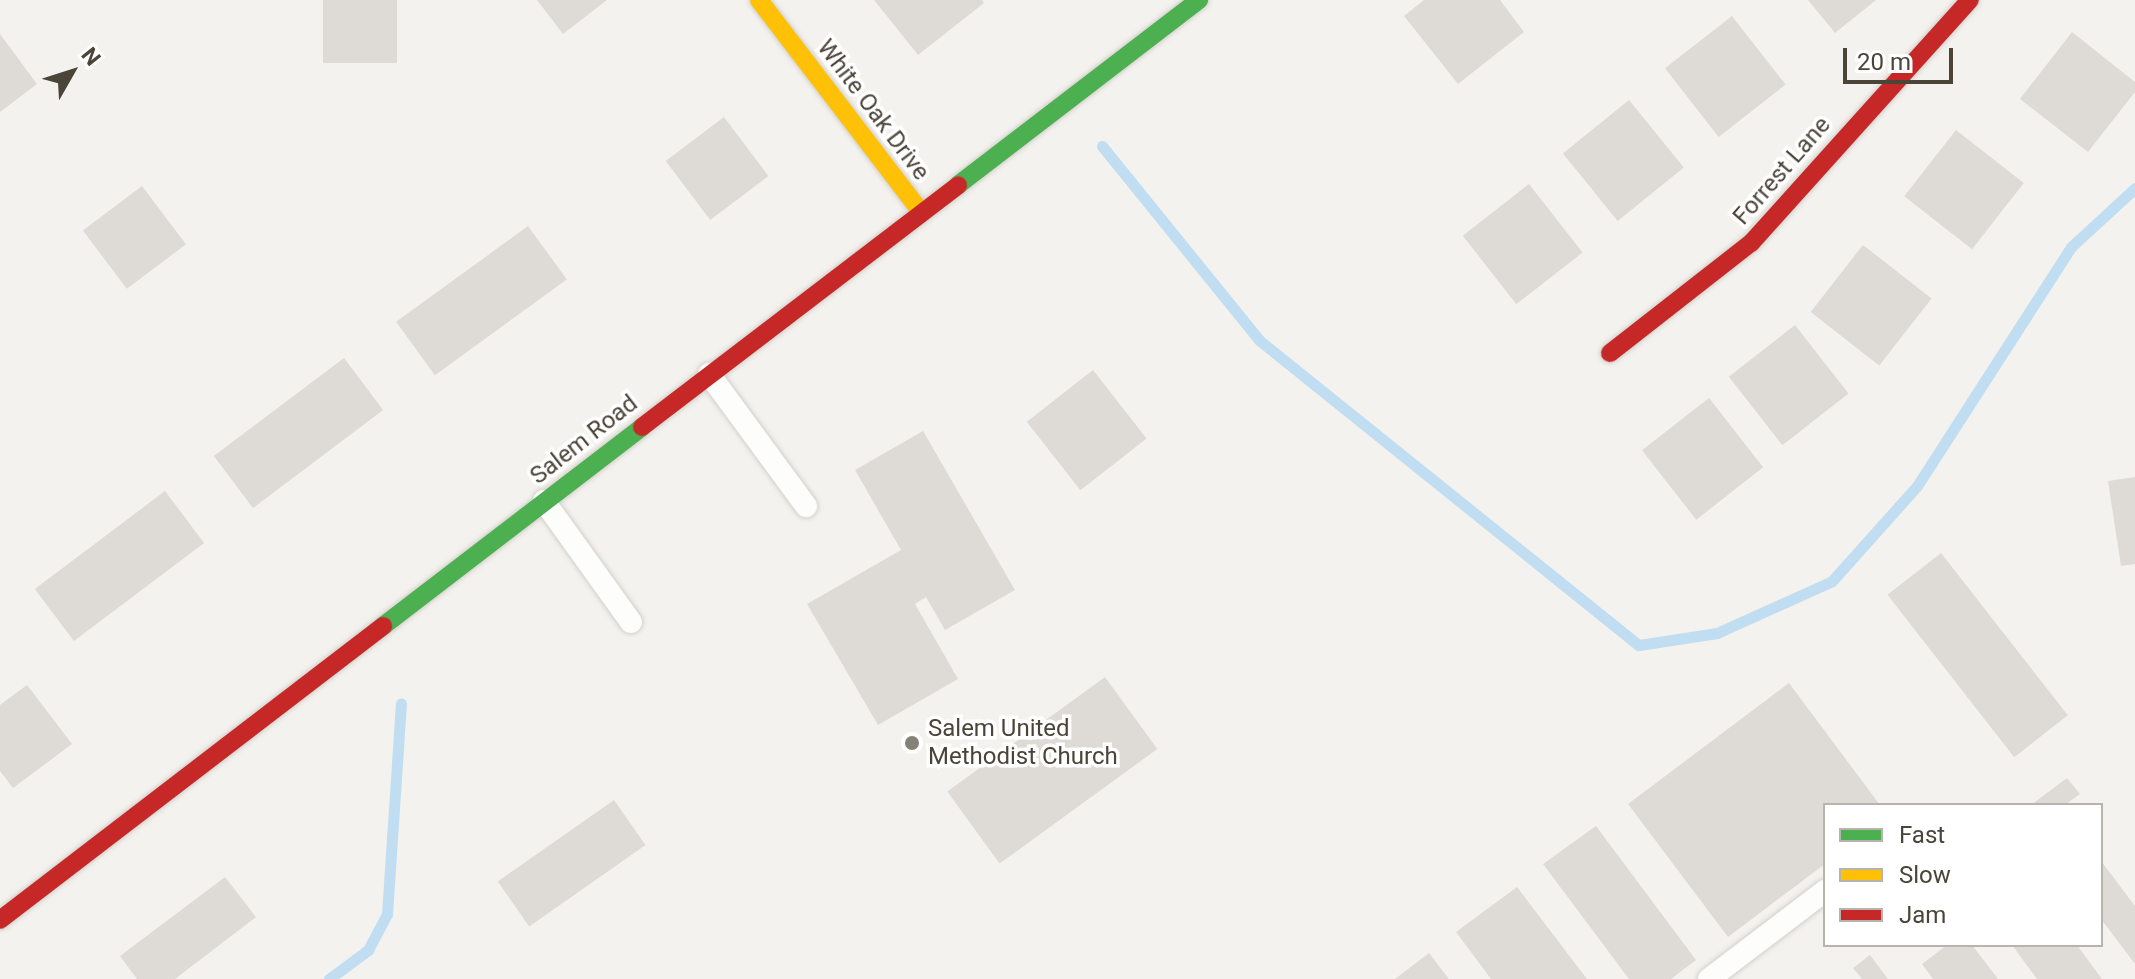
<!DOCTYPE html>
<html>
<head>
<meta charset="utf-8">
<style>
	body { margin:0 }
	#map { position:relative; width:2135px; height:979px; overflow:hidden; background:#f4f2ee; font-family:Roboto,sans-serif }
	div>[style] { position:absolute }
	[style*='--x'] { left:calc(var(--x)*1px); top:calc(var(--y)*1px); width:calc(var(--w)*1px); rotate:calc(var(--a)*1deg) }
	.stream>* { height:11px; margin:-5.5px; padding:0 5.5px; transform-origin:5.5px; border-radius:5.5px; background:#c0ddf1 }
	.building>* { inset:0; background:#dedbd6; transform-origin:0 0 }
	.roads { filter:drop-shadow(0 0 2px #d2d0cb) drop-shadow(0 0 2px #d2d0cb) }
	.lane>* { height:22px; margin:-11px; padding:0 11px; transform-origin:11px; border-radius:11px; background:#fdfdfc }
	.fast>* { height:18px; margin:-9px; padding:0 9px; transform-origin:9px; border-radius:9px; background:#4caf50 }
	.slow>* { height:18px; margin:-9px; padding:0 9px; transform-origin:9px; border-radius:9px; background:#ffc107 }
	.jam>* { height:18px; margin:-9px; padding:0 9px; transform-origin:9px; border-radius:9px; background:#c62828 }
	.dots>* { width:22px; height:22px; translate:-50% -50%; box-sizing:border-box; border:4px solid #fff; border-radius:50% }
	span { translate:-50% -50%; white-space:nowrap; text-align:center; line-height:1.15; -webkit-text-stroke:7px #fff; paint-order:stroke }
	.street-label { font-size:24px; color:#4b4439 }
	.poi-label { font-size:24px; color:#4b4439 }
	.left { translate:0 -50%; text-align:left }
	.legend { position:absolute; left:1823px; top:803px; width:280px; height:144px; box-sizing:border-box; background:#fff; border:2px solid #b7b4b0; margin:0; padding:10px 14px; list-style:none; font-size:24px; color:#4b4439 }
	.legend li { display:flex; align-items:center; gap:16px; height:40px }
	.legend b { width:40px; border:2px solid #b7b4b0 }
	.north { position:absolute; left:32px; top:32px; width:80px; height:80px; -webkit-text-stroke:6px #fff; paint-order:stroke; rotate:51deg; font-size:22px; font-weight:700; line-height:32px; text-align:center; color:#4b4439 }
	.north::after { content:''; display:block; margin:auto; width:28px; height:36px; background:#4b4439; clip-path:polygon(50% 0,100% 100%,50% 72%,0 100%) }
	.scale { position:absolute; left:1843px; top:48px; width:110px; height:36px; box-sizing:border-box; border:4px solid #4b4439; border-top:0; padding-left:10px; font-size:24px; line-height:28px; white-space:nowrap; color:#4b4439; -webkit-text-stroke:6px #fff; paint-order:stroke }
</style>
</head>
<body>
<div id="map">
	<div class="stream">
		<div style="--x:1102;--y:146;--w:250;--a:51"></div>
		<div style="--x:1259;--y:340;--w:487;--a:38.8"></div>
		<div style="--x:1639;--y:645;--w:79;--a:-8.7"></div>
		<div style="--x:1717;--y:633;--w:126;--a:-24.3"></div>
		<div style="--x:1832;--y:581;--w:127;--a:-48.2"></div>
		<div style="--x:1917;--y:486;--w:284;--a:-57.2"></div>
		<div style="--x:2071;--y:247;--w:87;--a:-42.7"></div>
		<div style="--x:329;--y:979;--w:49;--a:-36.6"></div>
		<div style="--x:368;--y:950;--w:41;--a:-62.2"></div>
		<div style="--x:387;--y:914;--w:211;--a:-86.2"></div>
	</div>
	<div class="building">
		<div style="left:323px;top:0;width:74px;height:63px"></div>
		<div style="clip-path:polygon(537px 0,607px 0,563px 34px)"></div>
		<div style="clip-path:polygon(874px 0,982px 0,984px 3px,918px 55px)"></div>
		<div style="clip-path:polygon(1424px 0,1500px 0,1524px 32px,1458px 84px,1404px 16px)"></div>
		<div style="clip-path:polygon(1808px 0,1876px 0,1835px 33px)"></div>
		<div style="left:1732px;top:16px;width:87px;height:85px;rotate:52deg"></div>
		<div style="clip-path:polygon(2072px 32px,2135px 82px,2135px 92px,2088px 152px,2020px 99px)"></div>
		<div style="clip-path:polygon(0 34px,37px 84px,0 112px)"></div>
		<div style="left:1629px;top:100px;width:87px;height:85px;rotate:51deg"></div>
		<div style="left:724px;top:117px;width:74px;height:73px;rotate:53deg"></div>
		<div style="left:1956px;top:130px;width:86px;height:84px;rotate:38deg"></div>
		<div style="left:1529px;top:184px;width:87px;height:84px;rotate:52deg"></div>
		<div style="left:142px;top:186px;width:73px;height:74px;rotate:53deg"></div>
		<div style="left:528px;top:226px;width:66px;height:163px;rotate:54deg"></div>
		<div style="left:1863px;top:245px;width:87px;height:85px;rotate:38deg"></div>
		<div style="left:1795px;top:325px;width:87px;height:84px;rotate:52deg"></div>
		<div style="left:344px;top:358px;width:65px;height:163px;rotate:53deg"></div>
		<div style="left:1093px;top:370px;width:87px;height:84px;rotate:52deg"></div>
		<div style="left:1709px;top:398px;width:88px;height:85px;rotate:52deg"></div>
		<div style="clip-path:polygon(923px 431px,1015px 590px,945px 630px,926px 597px,915px 604px,958px 679px,878px 725px,807px 604px,901px 550px,855px 470px)"></div>
		<div style="clip-path:polygon(2135px 477px,2135px 564px,2121px 566px,2108px 481px)"></div>
		<div style="left:165px;top:491px;width:65px;height:163px;rotate:53deg"></div>
		<div style="left:1941px;top:553px;width:206px;height:68px;rotate:52deg"></div>
		<div style="left:1105px;top:677px;width:89px;height:195px;rotate:54deg"></div>
		<div style="clip-path:polygon(1789px 683px,1880px 805px,1825px 805px,1825px 864px,1728px 937px,1628px 804px)"></div>
		<div style="clip-path:polygon(27px 685px,72px 744px,13px 788px,0 771px,0 705px)"></div>
		<div style="clip-path:polygon(2067px 778px,2080px 794px,2065px 805px,2031px 805px)"></div>
		<div style="left:614px;top:800px;width:55px;height:142px;rotate:55deg"></div>
		<div style="clip-path:polygon(1596px 826px,1696px 960px,1671px 979px,1629px 979px,1543px 864px)"></div>
		<div style="clip-path:polygon(2101px 861px,2135px 906px,2135px 964px,2101px 919px)"></div>
		<div style="clip-path:polygon(225px 877px,256px 917px,175px 979px,137px 979px,120px 956px)"></div>
		<div style="clip-path:polygon(1517px 887px,1587px 979px,1491px 979px,1456px 932px)"></div>
		<div style="clip-path:polygon(1947px 945px,1972px 945px,1998px 979px,1933px 979px,1922px 964px)"></div>
		<div style="clip-path:polygon(2012px 945px,2077px 945px,2102px 979px,2037px 979px)"></div>
		<div style="clip-path:polygon(1429px 953px,1449px 979px,1395px 979px)"></div>
		<div style="clip-path:polygon(1870px 955px,1888px 979px,1862px 979px,1853px 968px)"></div>
	</div>
	<div class="roads">
		<div class="lane">
			<div style="--x:709;--y:374;--w:164;--a:53.7"></div>
			<div style="--x:544;--y:501;--w:149;--a:54.3"></div>
			<div style="--x:1709;--y:979;--w:146;--a:-37.2"></div>
		</div>
		<div class="fast">
			<div style="--x:958;--y:185;--w:304;--a:-37.5"></div>
			<div style="--x:383;--y:626;--w:327;--a:-37.5"></div>
		</div>
		<div class="slow">
			<div style="--x:759;--y:0;--w:267;--a:52.6"></div>
		</div>
		<div class="jam">
			<div style="--x:1610;--y:353;--w:179;--a:-38"></div>
			<div style="--x:1751;--y:243;--w:327;--a:-48"></div>
			<div style="--x:642;--y:427;--w:398;--a:-37.4"></div>
			<div style="--x:0;--y:920;--w:483;--a:-37.5"></div>
		</div>
	</div>
	<div class="dots">
		<div style="left:912px;top:743px;background:#868178"></div>
	</div>
	<div class="street-label">
		<span style="left:873px;top:110px;rotate:53deg">White Oak Drive</span>
		<span style="left:1782px;top:171px;rotate:-49deg">Forrest Lane</span>
		<span style="left:584px;top:440px;rotate:-38deg">Salem Road</span>
	</div>
	<div class="poi-label">
		<span class="left" style="left:928px;top:743px">Salem United<br>Methodist Church</span>
	</div>
	<ul class="legend">
	<li><b style="height:10px;background:#4caf50"></b>Fast</li>
	<li><b style="height:10px;background:#ffc107"></b>Slow</li>
	<li><b style="height:10px;background:#c62828"></b>Jam</li>
	</ul>
	<div class="north">N</div>
	<div class="scale">20 m</div>
</div>
</body>
</html>
